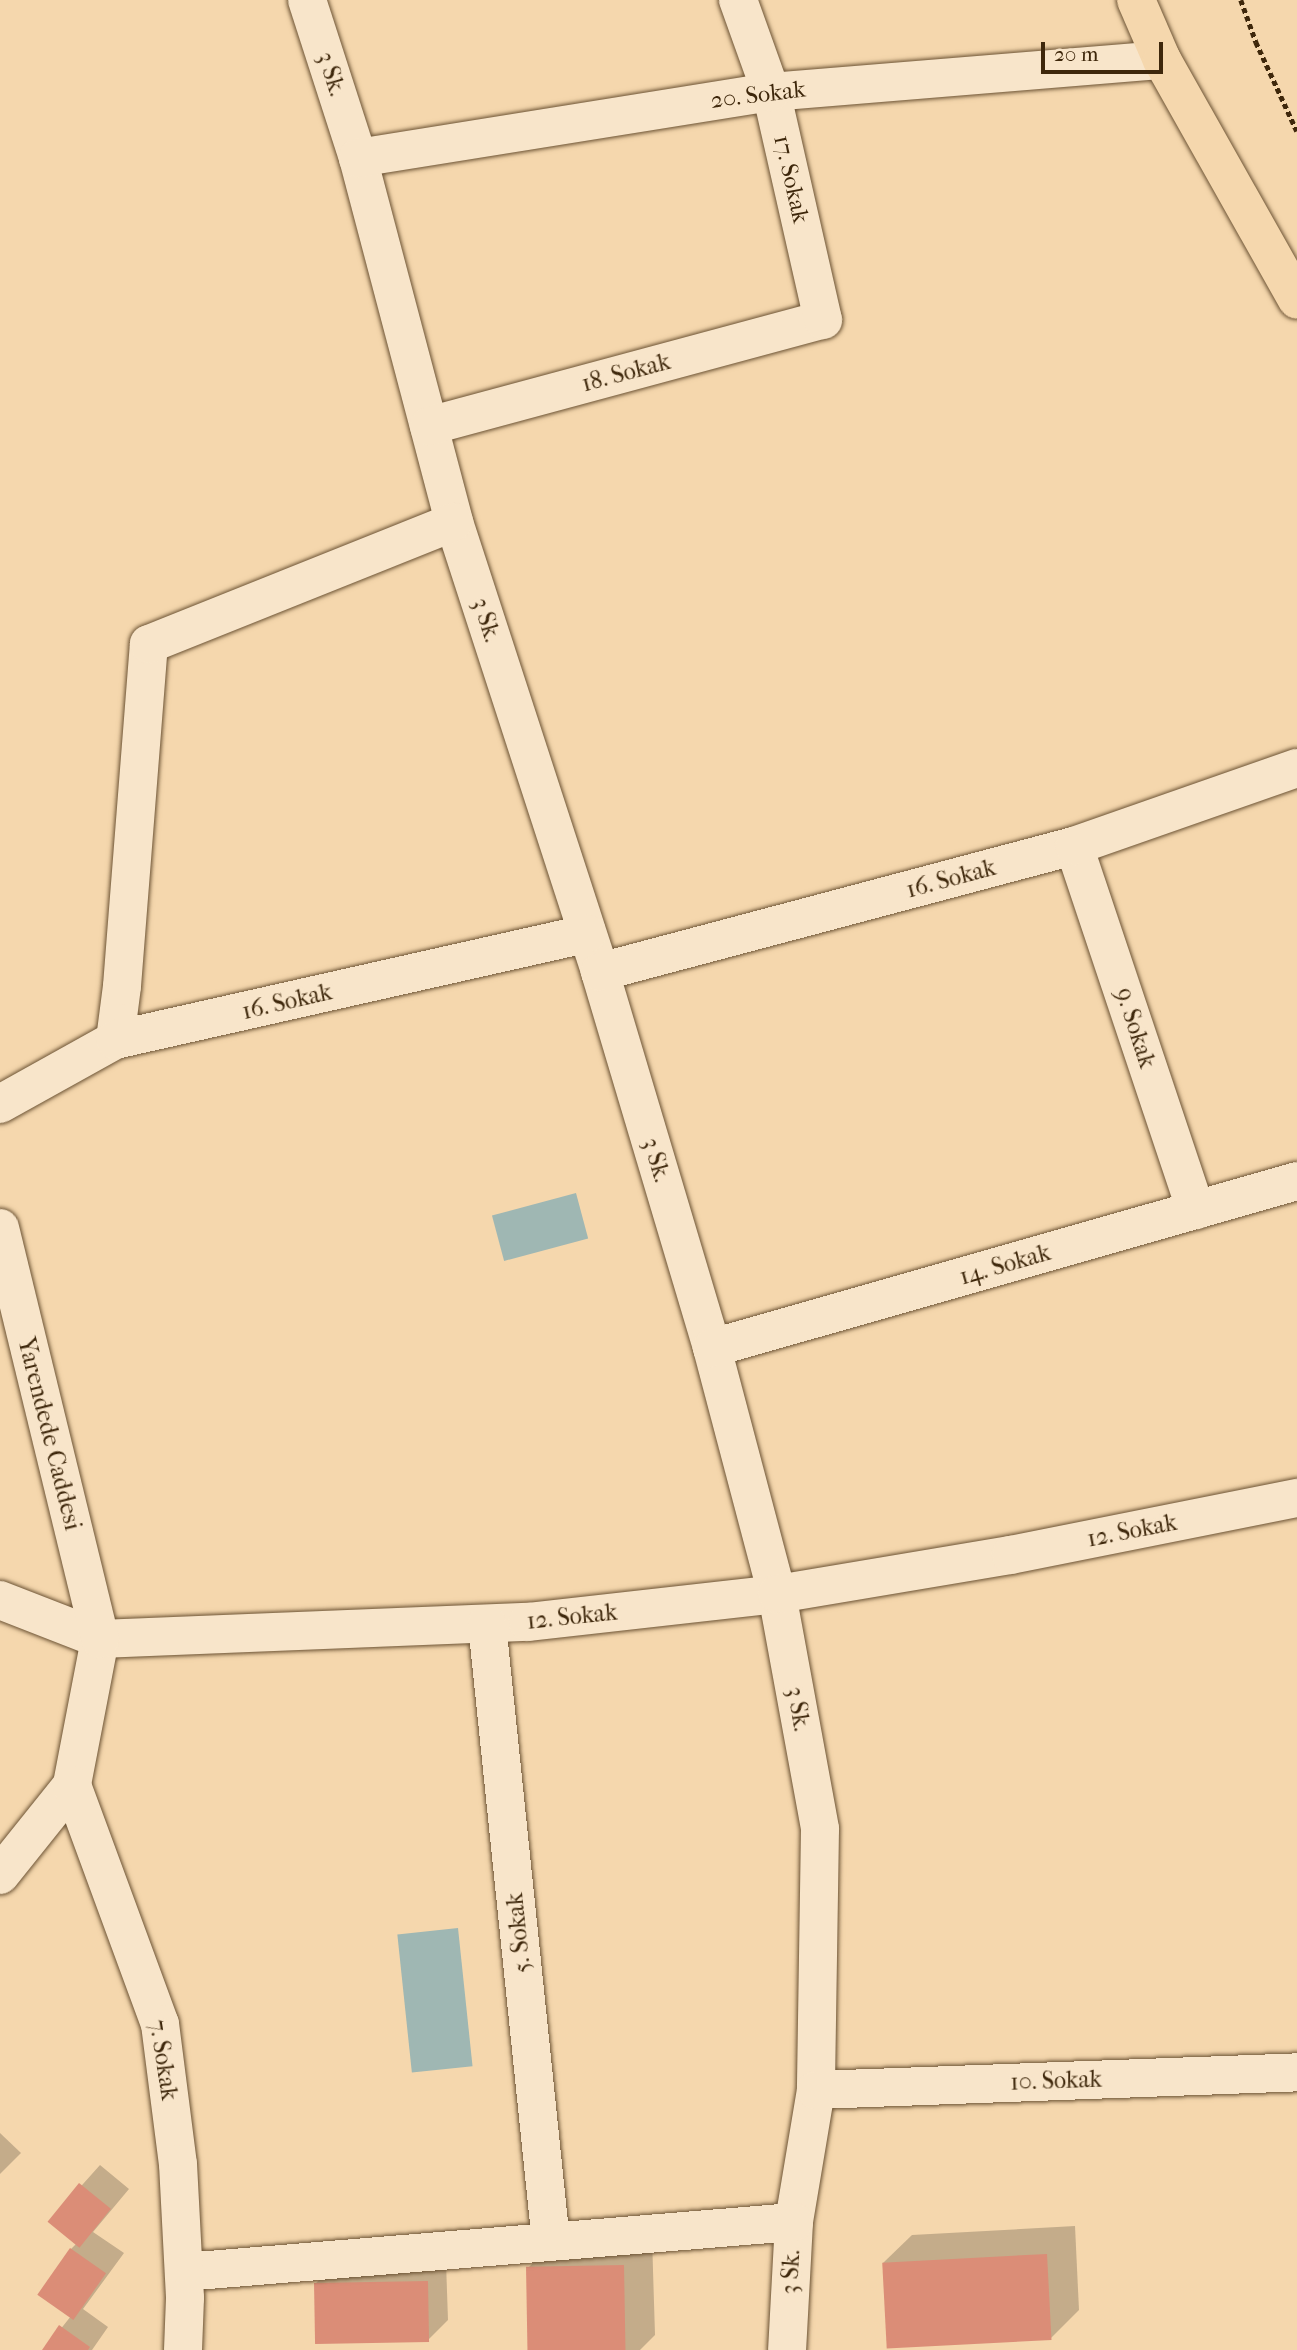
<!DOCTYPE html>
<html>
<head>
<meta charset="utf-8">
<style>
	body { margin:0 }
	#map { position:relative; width:1297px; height:2350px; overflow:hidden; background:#f5d7ad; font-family:"IM FELL French Canon",serif }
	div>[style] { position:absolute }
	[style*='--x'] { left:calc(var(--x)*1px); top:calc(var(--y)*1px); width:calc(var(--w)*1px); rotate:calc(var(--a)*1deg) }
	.water>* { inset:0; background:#9fb7b3; transform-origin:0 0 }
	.shadow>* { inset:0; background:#0003 }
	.building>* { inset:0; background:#db8d77; transform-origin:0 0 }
	.path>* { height:4.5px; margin-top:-2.25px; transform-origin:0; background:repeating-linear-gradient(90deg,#3e270b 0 5px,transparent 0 8.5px) }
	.roads { filter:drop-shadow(0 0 2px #6c5334) drop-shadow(0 0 2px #6c5334) }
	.minor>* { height:38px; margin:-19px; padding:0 19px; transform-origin:19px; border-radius:19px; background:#f8e5ca }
	.tertiary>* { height:38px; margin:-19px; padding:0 19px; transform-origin:19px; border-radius:19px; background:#f8e5ca }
	.secondary>* { height:38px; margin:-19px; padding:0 19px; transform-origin:19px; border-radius:19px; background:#f8e5ca }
	.primary>* { height:38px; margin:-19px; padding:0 19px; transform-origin:19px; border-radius:19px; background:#f5d7ad }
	span { translate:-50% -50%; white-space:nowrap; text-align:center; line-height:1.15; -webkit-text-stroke:6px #f8e5ca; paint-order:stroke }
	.street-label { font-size:24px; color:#3e270b }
	.scale { position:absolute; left:1041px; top:42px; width:122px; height:32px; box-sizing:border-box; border:4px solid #3e270b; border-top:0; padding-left:9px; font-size:21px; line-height:24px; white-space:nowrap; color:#3e270b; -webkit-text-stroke:5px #f8e5ca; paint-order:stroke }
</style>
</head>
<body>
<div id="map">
	<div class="water">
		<div style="left:576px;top:1193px;width:47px;height:87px;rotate:75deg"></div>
		<div style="left:458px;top:1928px;width:139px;height:61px;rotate:84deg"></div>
	</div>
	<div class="shadow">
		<div style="clip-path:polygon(0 2133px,21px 2153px,0 2174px)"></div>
		<div style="clip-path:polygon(100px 2165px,129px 2189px,93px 2232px,124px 2253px,83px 2309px,108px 2327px,92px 2350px,44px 2350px,71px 2316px,71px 2249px,76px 2244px,49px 2222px)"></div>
		<div style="clip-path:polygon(1075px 2226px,1079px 2310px,1051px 2338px,883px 2263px,912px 2235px)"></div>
		<div style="clip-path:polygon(652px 2237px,655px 2335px,640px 2350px,530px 2350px,528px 2268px,557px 2239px)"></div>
		<div style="clip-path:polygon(446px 2262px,448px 2320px,428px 2340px,315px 2284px,335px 2264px)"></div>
	</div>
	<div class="building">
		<div style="left:79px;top:2183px;width:41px;height:50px;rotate:39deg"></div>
		<div style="left:70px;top:2248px;width:44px;height:57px;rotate:35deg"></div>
		<div style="left:1047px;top:2254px;width:86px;height:165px;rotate:87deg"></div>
		<div style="left:624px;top:2265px;width:85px;height:98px;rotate:89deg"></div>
		<div style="left:428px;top:2281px;width:61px;height:114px;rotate:89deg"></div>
		<div style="clip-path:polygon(59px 2325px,90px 2347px,88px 2350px,42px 2350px)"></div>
	</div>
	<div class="path">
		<div style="--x:1241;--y:0;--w:45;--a:70.3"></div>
		<div style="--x:1256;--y:42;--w:98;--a:65.3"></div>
	</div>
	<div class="roads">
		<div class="minor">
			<div style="--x:307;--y:0;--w:166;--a:72.1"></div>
			<div style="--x:358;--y:158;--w:376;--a:75.2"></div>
			<div style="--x:454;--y:522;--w:473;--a:72"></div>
			<div style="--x:600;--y:972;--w:392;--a:73.4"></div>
			<div style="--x:712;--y:1348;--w:254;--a:75.2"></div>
			<div style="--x:777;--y:1594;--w:239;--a:79.6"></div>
			<div style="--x:820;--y:1829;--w:261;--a:90.9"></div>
			<div style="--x:816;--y:2090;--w:134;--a:99.5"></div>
			<div style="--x:794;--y:2222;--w:128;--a:93.1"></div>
			<div style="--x:358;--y:158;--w:418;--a:-9.1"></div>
			<div style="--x:771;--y:92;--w:392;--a:-4.7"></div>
			<div style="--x:429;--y:426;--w:408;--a:-15.1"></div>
			<div style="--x:823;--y:320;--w:234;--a:-102.8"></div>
			<div style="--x:771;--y:92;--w:98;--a:-109.7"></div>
			<div style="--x:1074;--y:846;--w:384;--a:71.5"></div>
			<div style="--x:600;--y:972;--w:490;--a:-14.9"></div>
			<div style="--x:1074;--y:846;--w:236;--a:-19.3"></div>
			<div style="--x:115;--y:1040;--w:54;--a:-82.6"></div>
			<div style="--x:122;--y:986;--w:343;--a:-85.5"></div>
			<div style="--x:149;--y:644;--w:328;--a:-21.8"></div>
			<div style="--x:0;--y:1104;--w:132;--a:-29.1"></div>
			<div style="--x:115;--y:1040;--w:484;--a:-12.7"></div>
			<div style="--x:712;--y:1348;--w:608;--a:-15.93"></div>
			<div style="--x:0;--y:1600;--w:107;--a:21.3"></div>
			<div style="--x:100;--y:1639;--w:428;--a:-2.3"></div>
			<div style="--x:528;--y:1622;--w:251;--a:-6.4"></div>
			<div style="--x:777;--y:1594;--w:237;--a:-9.5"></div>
			<div style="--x:1011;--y:1555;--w:292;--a:-11.3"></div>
			<div style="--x:487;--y:1624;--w:621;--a:84.09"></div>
			<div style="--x:0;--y:1875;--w:115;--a:-51.3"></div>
			<div style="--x:816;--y:2090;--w:481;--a:-2.1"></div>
			<div style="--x:184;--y:2272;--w:612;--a:-4.69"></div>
		</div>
		<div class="tertiary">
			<div style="--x:100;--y:1639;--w:149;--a:100.9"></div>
			<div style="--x:72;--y:1785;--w:255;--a:69.8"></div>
			<div style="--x:160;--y:2024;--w:141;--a:82.7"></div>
			<div style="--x:178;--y:2164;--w:134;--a:87"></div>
			<div style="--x:185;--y:2298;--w:52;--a:92.2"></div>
		</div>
		<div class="secondary">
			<div style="--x:0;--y:1228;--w:423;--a:76.3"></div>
		</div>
		<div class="primary">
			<div style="--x:1136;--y:0;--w:65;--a:66.6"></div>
			<div style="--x:1162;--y:60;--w:275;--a:60.6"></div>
		</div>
	</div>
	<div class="street-label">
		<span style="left:331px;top:74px;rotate:72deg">3 Sk.</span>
		<span style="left:758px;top:95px;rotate:-7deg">20. Sokak</span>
		<span style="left:791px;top:179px;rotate:77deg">17. Sokak</span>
		<span style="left:626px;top:373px;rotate:-15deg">18. Sokak</span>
		<span style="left:486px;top:620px;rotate:72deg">3 Sk.</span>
		<span style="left:951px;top:879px;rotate:-15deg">16. Sokak</span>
		<span style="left:287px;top:1002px;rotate:-13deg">16. Sokak</span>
		<span style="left:1135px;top:1028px;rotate:72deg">9. Sokak</span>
		<span style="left:656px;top:1160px;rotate:73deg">3 Sk.</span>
		<span style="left:1005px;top:1265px;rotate:-16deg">14. Sokak</span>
		<span style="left:49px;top:1434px;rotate:76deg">Yarendede Caddesi</span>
		<span style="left:1132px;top:1531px;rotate:-11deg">12. Sokak</span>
		<span style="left:572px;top:1617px;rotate:-6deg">12. Sokak</span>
		<span style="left:798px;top:1709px;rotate:80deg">3 Sk.</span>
		<span style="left:519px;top:1933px;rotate:-96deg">5. Sokak</span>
		<span style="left:163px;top:2060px;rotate:81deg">7. Sokak</span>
		<span style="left:1056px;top:2081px;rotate:-2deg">10. Sokak</span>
		<span style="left:791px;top:2272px;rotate:-87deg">3 Sk.</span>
	</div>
	<div class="scale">20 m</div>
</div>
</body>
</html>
